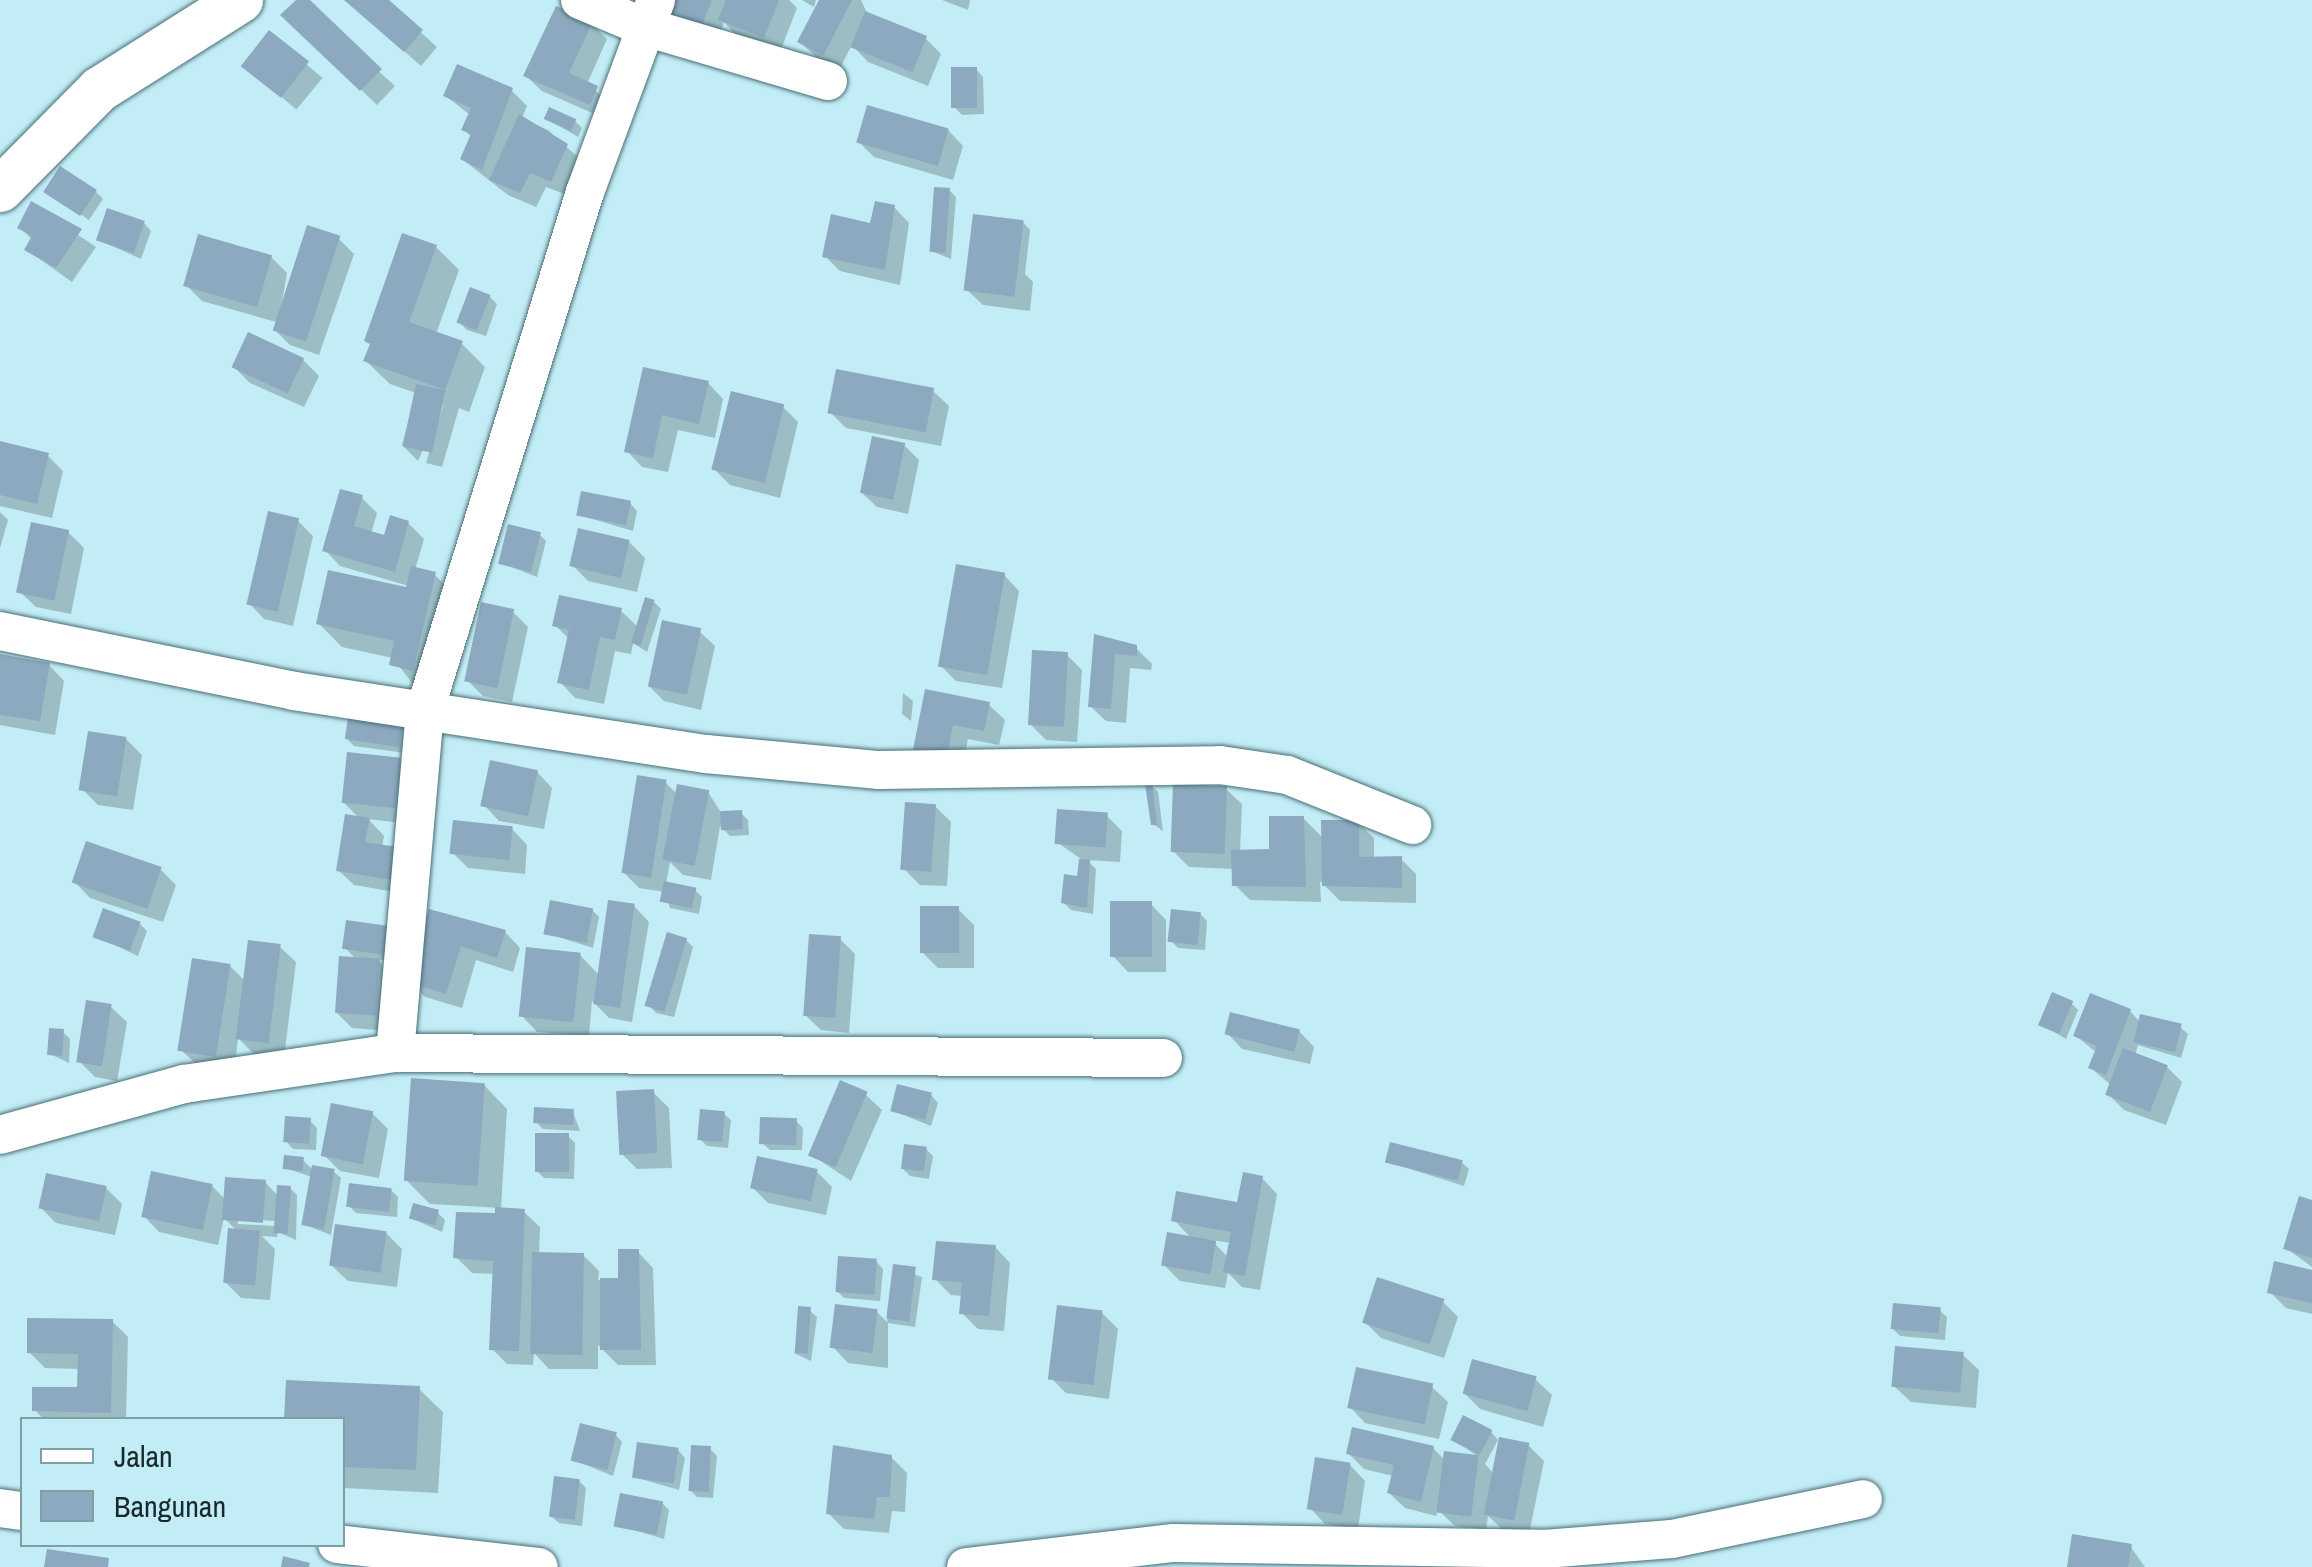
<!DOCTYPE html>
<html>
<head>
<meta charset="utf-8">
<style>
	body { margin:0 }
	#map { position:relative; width:2312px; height:1567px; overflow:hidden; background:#c3edf6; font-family:"Archivo Narrow",sans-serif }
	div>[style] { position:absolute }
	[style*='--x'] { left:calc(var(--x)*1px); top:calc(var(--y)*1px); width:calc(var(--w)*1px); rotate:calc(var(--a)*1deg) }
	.shadow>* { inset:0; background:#0003; transform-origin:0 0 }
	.building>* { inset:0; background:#8ca9bf; transform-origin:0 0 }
	.roads { filter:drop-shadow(0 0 2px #486e76) drop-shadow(0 0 2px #486e76) }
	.minor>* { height:38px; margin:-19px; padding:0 19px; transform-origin:19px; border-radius:19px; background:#fff }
	.tertiary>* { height:45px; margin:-22.5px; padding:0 22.5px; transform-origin:22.5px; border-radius:22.5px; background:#fff }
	span { translate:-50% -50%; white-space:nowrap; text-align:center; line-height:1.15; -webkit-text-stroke:10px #c3edf6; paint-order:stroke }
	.legend { position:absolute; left:20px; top:1417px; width:325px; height:130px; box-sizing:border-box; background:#c3edf6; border:2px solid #7f9fa5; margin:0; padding:12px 18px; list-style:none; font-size:30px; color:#18292c }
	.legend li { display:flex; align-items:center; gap:20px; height:50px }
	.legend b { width:50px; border:2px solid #7f9fa5 }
</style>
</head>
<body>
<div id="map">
	<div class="shadow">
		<div style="clip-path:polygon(299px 0,395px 86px,377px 105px,284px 15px)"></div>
		<div style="clip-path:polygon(346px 0,385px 0,437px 47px,421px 66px)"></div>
		<div style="clip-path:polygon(678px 0,789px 0,797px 8px,780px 52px,736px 35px,724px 22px,717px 41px)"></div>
		<div style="clip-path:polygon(802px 0,816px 0,814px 7px)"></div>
		<div style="clip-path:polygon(821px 0,861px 0,868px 15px,925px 38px,941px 54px,928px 86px,868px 62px,852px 45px,839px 70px,816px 57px,800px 42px)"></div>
		<div style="clip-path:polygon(942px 0,970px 0,968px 10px)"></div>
		<div style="clip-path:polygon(591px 23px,607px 39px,587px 84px,612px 104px,606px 119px,542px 91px,526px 76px)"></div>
		<div style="left:269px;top:33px;width:70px;height:41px;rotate:40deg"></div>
		<div style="clip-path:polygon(976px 69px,983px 77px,984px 114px,962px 115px,954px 107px)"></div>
		<div style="clip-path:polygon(511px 90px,527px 106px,522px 118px,548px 130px,582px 161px,567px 195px,546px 187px,536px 207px,508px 195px,462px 159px,472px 138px,464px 129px,470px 115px,446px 96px)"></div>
		<div style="clip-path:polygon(547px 119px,575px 121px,582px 128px,578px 137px)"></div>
		<div style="clip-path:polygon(948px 130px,963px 146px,953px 180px,874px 157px,859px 142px)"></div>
		<div style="clip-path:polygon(949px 190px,956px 197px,951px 259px,931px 251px)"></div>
		<div style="clip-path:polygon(47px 191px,96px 192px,103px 199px,89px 220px)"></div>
		<div style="clip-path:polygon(32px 204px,96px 247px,72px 282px,27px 250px,32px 240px,20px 227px)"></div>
		<div style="clip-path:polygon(894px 207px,909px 223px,900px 285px,840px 271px,825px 256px)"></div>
		<div style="clip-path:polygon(1023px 222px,1030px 230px,1025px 274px,1033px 282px,1030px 311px,983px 305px,967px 290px)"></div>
		<div style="clip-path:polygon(144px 223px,151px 231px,141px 259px,99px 240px)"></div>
		<div style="clip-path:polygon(339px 239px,354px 254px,319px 355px,290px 345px,274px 329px,276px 322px,202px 301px,186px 285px,271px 257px,287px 273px,280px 313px)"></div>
		<div style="clip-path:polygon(436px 247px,459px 270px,436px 334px,461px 343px,485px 367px,469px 412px,459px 408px,442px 467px,426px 463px,444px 402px,418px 461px,402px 445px,416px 393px,390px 384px,366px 361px)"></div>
		<div style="clip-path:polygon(490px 297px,497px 304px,486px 336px,467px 330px,460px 323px)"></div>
		<div style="clip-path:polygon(303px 360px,319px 376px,304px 407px,250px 383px,234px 367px)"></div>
		<div style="clip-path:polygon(645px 370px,708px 383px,723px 399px,715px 438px,678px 430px,668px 472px,642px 467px,627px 451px)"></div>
		<div style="clip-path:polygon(933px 391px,949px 406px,941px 446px,846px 428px,830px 412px)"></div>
		<div style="clip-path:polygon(782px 406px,798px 422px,780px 498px,730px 485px,714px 469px)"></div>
		<div style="clip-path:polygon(0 444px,47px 455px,63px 471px,52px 518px,0 506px)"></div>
		<div style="clip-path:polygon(904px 445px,919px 460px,908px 514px,877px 507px,861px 492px)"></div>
		<div style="clip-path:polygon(361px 497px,377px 513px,371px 534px,386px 538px,408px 523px,424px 539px,415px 570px,434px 574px,458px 598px,416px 688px,393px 658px,342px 647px,318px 623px,408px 590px,409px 586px,340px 566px,325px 550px)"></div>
		<div style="clip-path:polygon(630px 503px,637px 511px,633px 531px,579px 515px)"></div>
		<div style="clip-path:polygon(0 512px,8px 520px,0 548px)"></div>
		<div style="clip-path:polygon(297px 520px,313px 536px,293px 626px,264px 619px,249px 603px)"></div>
		<div style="clip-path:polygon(68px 532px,84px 548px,71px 614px,36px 607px,20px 592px)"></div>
		<div style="clip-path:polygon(539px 534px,546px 541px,537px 577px,501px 563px)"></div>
		<div style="clip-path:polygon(629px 542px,645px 558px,637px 592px,588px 581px,572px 565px)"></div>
		<div style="clip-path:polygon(1004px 575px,1019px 591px,1002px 688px,956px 681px,940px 665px)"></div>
		<div style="clip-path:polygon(654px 602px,661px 609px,647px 652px,633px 643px,631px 654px,615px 651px,604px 704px,575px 698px,560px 682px,569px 639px,555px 625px,621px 611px,638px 627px)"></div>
		<div style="clip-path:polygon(512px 611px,528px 627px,512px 702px,483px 696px,467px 680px)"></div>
		<div style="clip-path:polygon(699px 631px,715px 646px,701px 710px,664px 701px,649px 686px)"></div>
		<div style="clip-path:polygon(1096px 637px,1136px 648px,1152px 664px,1151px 670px,1130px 668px,1126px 723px,1106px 721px,1090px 706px)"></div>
		<div style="clip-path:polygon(1066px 654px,1082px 670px,1077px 742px,1046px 740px,1030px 724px)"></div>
		<div style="clip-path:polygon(0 657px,49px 665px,64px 681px,55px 735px,0 725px)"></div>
		<div style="clip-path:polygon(927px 692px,989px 705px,1005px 720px,999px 745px,968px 739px,962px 771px,931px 764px)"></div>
		<div style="clip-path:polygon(903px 693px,913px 701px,911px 721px,902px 714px)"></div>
		<div style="clip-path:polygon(402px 723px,409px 730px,405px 753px,354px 746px,347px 739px)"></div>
		<div style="clip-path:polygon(126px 739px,142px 755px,133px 810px,98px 805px,82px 789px)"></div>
		<div style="clip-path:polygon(400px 761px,416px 776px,410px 824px,368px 819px,384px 836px,382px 847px,413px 895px,354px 885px,338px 870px,360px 819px,343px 802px)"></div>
		<div style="clip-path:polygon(537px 772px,552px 788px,544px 829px,499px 821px,484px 805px)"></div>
		<div style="clip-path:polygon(666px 783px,678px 795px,708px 792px,722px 814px,741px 813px,748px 820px,749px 835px,730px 836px,720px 826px,711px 880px,683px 875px,670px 862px,666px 884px,695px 890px,702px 897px,699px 914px,670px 908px,665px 892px,639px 888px,623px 872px)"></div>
		<div style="clip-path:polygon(1151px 785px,1158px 792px,1163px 831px,1153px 824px)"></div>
		<div style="clip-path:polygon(1226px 789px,1242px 804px,1240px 852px,1272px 852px,1303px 818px,1324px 839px,1358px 823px,1374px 838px,1374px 859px,1401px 859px,1416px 874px,1416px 903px,1340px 901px,1320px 881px,1321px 902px,1250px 900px,1235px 885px,1234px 869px,1189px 867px,1173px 851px)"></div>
		<div style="clip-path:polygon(935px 806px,951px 822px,947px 886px,920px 885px,904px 869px)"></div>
		<div style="clip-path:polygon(1107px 816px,1122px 831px,1120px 862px,1087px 860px,1096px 869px,1093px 914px,1071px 910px,1063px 902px,1079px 878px,1081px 859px,1058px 843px)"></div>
		<div style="clip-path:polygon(512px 829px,527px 845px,525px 874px,468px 868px,453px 853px)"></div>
		<div style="clip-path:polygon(160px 869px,176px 885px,163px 922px,90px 898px,75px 882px)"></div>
		<div style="clip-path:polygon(1151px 904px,1166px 920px,1166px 972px,1128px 972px,1113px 956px)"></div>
		<div style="clip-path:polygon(634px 906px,649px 922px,632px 1022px,609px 1018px,592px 1001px,589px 1036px,537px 1032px,522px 1016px,580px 955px,598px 974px)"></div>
		<div style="clip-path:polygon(958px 909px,974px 925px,974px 968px,938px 968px,922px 952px)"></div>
		<div style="clip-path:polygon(592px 910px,599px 917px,593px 948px,546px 933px)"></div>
		<div style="clip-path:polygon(430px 912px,505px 932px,520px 948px,513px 972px,476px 960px,462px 1008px,425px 997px,410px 981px)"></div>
		<div style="clip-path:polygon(1200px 914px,1207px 921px,1205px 950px,1178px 948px,1171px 941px)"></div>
		<div style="clip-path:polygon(349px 923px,395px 962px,377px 959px,395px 978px,390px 1031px,352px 1028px,336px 1012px,357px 960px,345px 948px)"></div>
		<div style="clip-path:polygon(140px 924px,147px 931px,138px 956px,96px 936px)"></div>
		<div style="clip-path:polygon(840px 939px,855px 954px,849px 1033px,821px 1030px,805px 1015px)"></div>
		<div style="clip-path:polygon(686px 940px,693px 947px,674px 1017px,656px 1013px,649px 1005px)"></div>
		<div style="clip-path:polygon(280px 947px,296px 962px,284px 1058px,254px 1054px,238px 1038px,234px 1071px,198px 1066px,182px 1051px,230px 966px,246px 982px)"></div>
		<div style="clip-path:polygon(2071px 1003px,2078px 1010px,2066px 1039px,2041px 1024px)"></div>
		<div style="clip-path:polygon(111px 1007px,127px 1022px,117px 1081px,95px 1077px,79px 1061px)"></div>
		<div style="clip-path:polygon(2130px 1011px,2140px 1022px,2180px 1027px,2188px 1034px,2181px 1058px,2138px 1045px,2135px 1055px,2167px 1067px,2182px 1082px,2166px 1125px,2124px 1110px,2108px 1094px,2112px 1086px,2091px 1068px,2097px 1053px,2075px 1035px)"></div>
		<div style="clip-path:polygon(1299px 1031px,1314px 1047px,1310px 1064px,1242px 1049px,1227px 1033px)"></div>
		<div style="clip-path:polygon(63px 1032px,70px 1039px,69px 1063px,50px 1054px)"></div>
		<div style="clip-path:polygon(484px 1085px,507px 1109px,501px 1208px,430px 1204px,406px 1180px)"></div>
		<div style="clip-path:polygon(653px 1092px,669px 1108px,672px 1168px,637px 1169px,622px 1154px)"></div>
		<div style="clip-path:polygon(866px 1095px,882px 1110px,851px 1181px,810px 1154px)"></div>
		<div style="clip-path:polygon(931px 1095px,938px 1103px,931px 1126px,893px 1111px)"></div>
		<div style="clip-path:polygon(573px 1112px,580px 1131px,543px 1129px,536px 1122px)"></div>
		<div style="clip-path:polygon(372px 1113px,388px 1129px,379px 1178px,340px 1171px,324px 1155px)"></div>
		<div style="clip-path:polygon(723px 1113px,731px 1120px,728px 1148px,707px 1146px,700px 1139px)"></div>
		<div style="clip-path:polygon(310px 1121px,317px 1128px,316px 1150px,293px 1149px,286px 1141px)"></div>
		<div style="clip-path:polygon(796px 1121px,803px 1128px,802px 1150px,770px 1150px,762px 1143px)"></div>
		<div style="clip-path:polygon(568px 1136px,575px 1143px,574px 1179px,544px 1178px,537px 1171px)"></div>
		<div style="clip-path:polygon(926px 1149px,933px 1156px,929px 1179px,910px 1176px,902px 1168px)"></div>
		<div style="clip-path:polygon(303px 1160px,314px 1171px,333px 1171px,341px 1178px,331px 1235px,305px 1225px,312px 1177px,285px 1168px)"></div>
		<div style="clip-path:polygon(1388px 1162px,1461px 1162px,1469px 1169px,1464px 1186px)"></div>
		<div style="clip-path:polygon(816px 1171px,832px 1187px,826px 1215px,768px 1203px,752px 1187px)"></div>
		<div style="clip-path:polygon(evenodd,1262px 1178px,1277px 1194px,1260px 1290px,1242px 1287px,1228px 1273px,1225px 1288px,1180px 1281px,1164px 1265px,1193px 1240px,1174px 1220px,1239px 1205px,1262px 1178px,1211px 1240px,1231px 1243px,1229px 1258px,1211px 1240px)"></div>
		<div style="clip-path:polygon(evenodd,265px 1182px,279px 1197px,290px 1188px,297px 1195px,296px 1240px,278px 1232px,277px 1237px,262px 1236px,275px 1249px,270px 1300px,241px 1298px,225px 1282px,237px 1231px,224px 1218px,218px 1245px,159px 1232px,144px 1216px,212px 1186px,226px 1200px,265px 1182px,238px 1219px,275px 1221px,275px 1226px,238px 1224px,238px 1219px)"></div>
		<div style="clip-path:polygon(106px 1188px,122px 1204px,115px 1235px,56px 1223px,41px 1208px)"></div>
		<div style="clip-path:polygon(391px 1190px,398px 1197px,397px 1217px,356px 1213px,349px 1206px)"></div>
		<div style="clip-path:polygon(2312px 1202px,2312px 1267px,2286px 1248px)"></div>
		<div style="clip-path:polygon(524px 1212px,540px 1227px,539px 1255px,583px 1255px,599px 1271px,598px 1280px,621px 1280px,638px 1252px,653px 1268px,656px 1365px,618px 1365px,598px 1345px,598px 1369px,549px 1369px,534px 1353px,533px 1365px,507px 1364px,492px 1349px,495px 1274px,472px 1273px,456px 1257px,458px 1214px)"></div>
		<div style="clip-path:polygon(438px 1213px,445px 1220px,442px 1232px,411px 1218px)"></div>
		<div style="clip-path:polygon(386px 1233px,402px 1249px,397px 1287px,348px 1281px,332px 1266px)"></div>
		<div style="clip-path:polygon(995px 1247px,1010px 1263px,1004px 1331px,978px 1329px,962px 1313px,963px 1296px,951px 1295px,935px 1279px)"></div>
		<div style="clip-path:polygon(876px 1261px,883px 1269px,880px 1301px,844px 1298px,837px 1291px)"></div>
		<div style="clip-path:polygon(895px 1267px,922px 1277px,915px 1327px,888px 1323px,888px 1368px,848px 1363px,833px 1347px,877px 1312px,887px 1322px)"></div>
		<div style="clip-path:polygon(2312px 1272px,2312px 1314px,2286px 1308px,2270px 1292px)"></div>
		<div style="clip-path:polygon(1442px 1301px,1458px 1317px,1444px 1358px,1381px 1338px,1365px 1322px)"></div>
		<div style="clip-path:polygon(809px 1310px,817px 1317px,811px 1361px,794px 1353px)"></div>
		<div style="clip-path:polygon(1939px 1310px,1947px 1317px,1945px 1340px,1900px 1336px,1893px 1329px)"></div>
		<div style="clip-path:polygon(1102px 1313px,1118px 1329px,1109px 1399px,1066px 1393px,1051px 1378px)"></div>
		<div style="clip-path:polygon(112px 1321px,128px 1337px,126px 1420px,44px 1420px,35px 1410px,79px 1390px,80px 1369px,45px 1368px,29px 1352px)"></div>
		<div style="clip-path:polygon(1963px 1355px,1979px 1370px,1976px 1408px,1911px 1402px,1895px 1387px)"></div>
		<div style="clip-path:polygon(1536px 1380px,1552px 1395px,1543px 1427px,1480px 1409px,1465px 1394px)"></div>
		<div style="clip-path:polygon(1432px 1387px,1448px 1402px,1439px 1439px,1365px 1423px,1350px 1407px)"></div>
		<div style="clip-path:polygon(419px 1389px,443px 1412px,438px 1493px,344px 1488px,342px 1520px,342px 1420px)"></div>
		<div style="clip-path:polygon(1491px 1432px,1498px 1440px,1485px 1464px,1494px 1474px,1528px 1445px,1544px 1461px,1529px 1534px,1502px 1529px,1488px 1516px,1486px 1530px,1455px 1526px,1438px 1510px,1436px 1516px,1405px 1508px,1389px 1493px,1393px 1476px,1364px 1469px,1349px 1454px,1433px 1448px,1445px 1460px,1446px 1453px,1480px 1458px,1453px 1439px)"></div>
		<div style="clip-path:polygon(615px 1434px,622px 1442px,613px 1476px,573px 1460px)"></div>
		<div style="clip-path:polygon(710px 1449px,717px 1456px,713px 1498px,697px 1497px,690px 1490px)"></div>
		<div style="clip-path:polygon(678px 1450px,685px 1458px,679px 1490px,634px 1477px)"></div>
		<div style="clip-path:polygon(891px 1457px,907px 1473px,905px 1512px,892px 1511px,889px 1533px,844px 1529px,828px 1513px)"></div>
		<div style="clip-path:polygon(1350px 1465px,1365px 1481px,1358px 1529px,1325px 1524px,1310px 1508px)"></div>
		<div style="clip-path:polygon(579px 1481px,586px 1488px,582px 1526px,559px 1523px,551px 1516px)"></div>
		<div style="clip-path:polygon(662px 1503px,669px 1510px,664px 1539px,617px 1525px)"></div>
		<div style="clip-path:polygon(2130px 1546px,2145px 1567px,2069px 1567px)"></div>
	</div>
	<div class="building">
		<div style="clip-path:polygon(296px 0,310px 0,382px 69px,360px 91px,280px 15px)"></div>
		<div style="clip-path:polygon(344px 0,389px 0,423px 30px,404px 52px)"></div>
		<div style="clip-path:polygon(675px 0,712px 0,701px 27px,669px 15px)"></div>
		<div style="clip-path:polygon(726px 0,779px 0,764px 38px,718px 20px)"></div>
		<div style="clip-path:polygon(819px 0,852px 0,823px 56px,797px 42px)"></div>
		<div style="clip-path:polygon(556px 6px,593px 21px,569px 73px,598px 86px,590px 105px,523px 76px)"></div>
		<div style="left:865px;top:11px;width:67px;height:39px;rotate:22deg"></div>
		<div style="left:269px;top:30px;width:51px;height:46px;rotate:38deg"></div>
		<div style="clip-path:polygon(457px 64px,513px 88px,482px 170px,460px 159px,471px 134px,461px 130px,471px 108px,443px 96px)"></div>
		<div style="left:951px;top:67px;width:26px;height:41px"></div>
		<div style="left:867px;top:105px;width:85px;height:39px;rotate:16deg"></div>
		<div style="left:549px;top:107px;width:30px;height:13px;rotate:24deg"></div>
		<div style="clip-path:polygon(519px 114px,568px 144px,551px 182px,530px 173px,520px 193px,489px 180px)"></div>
		<div style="left:60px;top:166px;width:44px;height:31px;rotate:33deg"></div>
		<div style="left:934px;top:187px;width:16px;height:65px;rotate:4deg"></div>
		<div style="clip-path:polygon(31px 201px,82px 229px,56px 268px,24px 250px,32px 236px,17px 228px)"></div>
		<div style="clip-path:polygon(875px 201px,895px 205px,885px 270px,822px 257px,831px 214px,870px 223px)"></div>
		<div style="left:107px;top:208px;width:40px;height:34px;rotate:19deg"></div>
		<div style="left:973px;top:214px;width:51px;height:77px;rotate:7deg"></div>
		<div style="left:307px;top:225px;width:35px;height:111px;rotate:18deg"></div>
		<div style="clip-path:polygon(402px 233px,437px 245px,409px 322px,463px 341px,445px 390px,363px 361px,370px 344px,364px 341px)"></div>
		<div style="left:198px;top:234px;width:77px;height:54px;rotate:16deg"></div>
		<div style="left:470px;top:287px;width:22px;height:38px;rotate:21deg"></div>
		<div style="left:248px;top:332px;width:62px;height:39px;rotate:25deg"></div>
		<div style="clip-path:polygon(643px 367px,709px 381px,699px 424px,662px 415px,653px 458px,624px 452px)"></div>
		<div style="left:836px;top:369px;width:100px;height:45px;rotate:11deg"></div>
		<div style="left:416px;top:384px;width:30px;height:64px;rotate:12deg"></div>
		<div style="left:731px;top:391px;width:55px;height:81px;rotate:14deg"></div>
		<div style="left:872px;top:436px;width:34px;height:58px;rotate:12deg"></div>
		<div style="clip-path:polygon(0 441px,49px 453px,37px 504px,0 495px)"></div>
		<div style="clip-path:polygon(340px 489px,363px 495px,354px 526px,384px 535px,390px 515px,409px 521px,395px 572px,322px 551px)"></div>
		<div style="left:581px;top:491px;width:51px;height:25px;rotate:11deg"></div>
		<div style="left:268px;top:511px;width:32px;height:96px;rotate:13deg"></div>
		<div style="left:31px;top:522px;width:39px;height:72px;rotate:12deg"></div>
		<div style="left:508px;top:524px;width:34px;height:41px;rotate:14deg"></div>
		<div style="left:578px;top:528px;width:53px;height:39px;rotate:13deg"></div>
		<div style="left:956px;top:564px;width:50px;height:104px;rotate:10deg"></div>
		<div style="clip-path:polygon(411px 566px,436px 572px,413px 671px,389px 665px,394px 641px,316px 624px,328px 570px,406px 587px)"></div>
		<div style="clip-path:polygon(559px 595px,622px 608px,615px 640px,600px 637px,589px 690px,557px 683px,569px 630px,552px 626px)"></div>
		<div style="left:645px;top:597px;width:10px;height:48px;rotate:17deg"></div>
		<div style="left:481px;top:602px;width:34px;height:81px;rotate:12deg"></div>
		<div style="left:662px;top:620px;width:40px;height:68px;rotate:12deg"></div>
		<div style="clip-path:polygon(1094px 634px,1137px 645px,1137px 656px,1115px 654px,1111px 709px,1088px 707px)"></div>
		<div style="left:1032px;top:650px;width:36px;height:75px;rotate:3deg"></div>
		<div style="clip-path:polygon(0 654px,50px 663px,40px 721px,0 715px)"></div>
		<div style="clip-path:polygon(925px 689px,990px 702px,984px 731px,953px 725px,947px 756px,913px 750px)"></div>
		<div style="left:349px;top:712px;width:55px;height:27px;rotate:9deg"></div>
		<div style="left:88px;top:731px;width:39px;height:60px;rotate:9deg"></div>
		<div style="left:347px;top:752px;width:54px;height:51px;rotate:6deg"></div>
		<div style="left:490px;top:760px;width:49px;height:47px;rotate:12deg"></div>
		<div style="left:637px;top:775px;width:30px;height:99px;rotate:9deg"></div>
		<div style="clip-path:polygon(1152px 782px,1157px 825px,1151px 825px,1145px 784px)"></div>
		<div style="left:677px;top:784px;width:33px;height:77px;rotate:11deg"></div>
		<div style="left:1173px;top:784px;width:54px;height:68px;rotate:2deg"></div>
		<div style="left:905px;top:802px;width:31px;height:68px;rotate:4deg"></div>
		<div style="left:1057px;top:809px;width:51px;height:35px;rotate:4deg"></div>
		<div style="left:742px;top:810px;width:19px;height:22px;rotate:87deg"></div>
		<div style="clip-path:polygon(345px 814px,370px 818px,365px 842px,404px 848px,398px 881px,336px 871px)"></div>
		<div style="clip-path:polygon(1269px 816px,1304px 816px,1306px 887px,1232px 886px,1231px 850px,1269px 849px)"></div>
		<div style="left:453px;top:820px;width:60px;height:34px;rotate:6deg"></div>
		<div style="clip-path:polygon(1321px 820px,1359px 820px,1359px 857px,1402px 856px,1402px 888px,1322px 886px)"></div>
		<div style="left:86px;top:841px;width:80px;height:44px;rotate:19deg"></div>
		<div style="clip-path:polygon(1079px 859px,1090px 860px,1087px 908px,1061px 903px,1064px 874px,1077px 876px)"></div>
		<div style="left:664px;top:881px;width:33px;height:21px;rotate:12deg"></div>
		<div style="left:550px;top:900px;width:44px;height:35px;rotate:11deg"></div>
		<div style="left:608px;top:900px;width:27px;height:105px;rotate:8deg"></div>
		<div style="left:1110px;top:901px;width:42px;height:56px"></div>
		<div style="left:920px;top:906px;width:39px;height:47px"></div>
		<div style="left:103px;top:908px;width:40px;height:31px;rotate:20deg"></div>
		<div style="clip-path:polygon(429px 909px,506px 930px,497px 958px,461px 946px,446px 994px,407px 982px)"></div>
		<div style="left:1171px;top:909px;width:30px;height:33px;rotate:6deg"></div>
		<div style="left:346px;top:920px;width:48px;height:29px;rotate:8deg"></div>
		<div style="left:667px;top:932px;width:21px;height:77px;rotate:17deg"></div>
		<div style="left:809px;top:934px;width:32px;height:82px;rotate:4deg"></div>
		<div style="left:248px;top:940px;width:33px;height:100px;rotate:7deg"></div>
		<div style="left:526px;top:947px;width:55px;height:70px;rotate:6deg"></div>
		<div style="left:339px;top:956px;width:41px;height:57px;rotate:4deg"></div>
		<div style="left:192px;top:958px;width:39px;height:94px;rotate:9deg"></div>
		<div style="left:2052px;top:992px;width:23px;height:36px;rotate:23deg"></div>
		<div style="clip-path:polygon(2090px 993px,2131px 1009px,2106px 1075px,2088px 1068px,2097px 1046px,2073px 1036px)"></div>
		<div style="left:86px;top:1000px;width:26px;height:63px;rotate:9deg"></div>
		<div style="left:1230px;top:1012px;width:72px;height:23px;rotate:14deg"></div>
		<div style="left:2140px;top:1014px;width:43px;height:29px;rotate:13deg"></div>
		<div style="left:49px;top:1028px;width:15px;height:27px;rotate:4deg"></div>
		<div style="left:2123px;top:1048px;width:48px;height:50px;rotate:21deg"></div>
		<div style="left:411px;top:1078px;width:74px;height:103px;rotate:4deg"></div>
		<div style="left:840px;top:1080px;width:30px;height:82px;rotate:23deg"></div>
		<div style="left:897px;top:1084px;width:36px;height:28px;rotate:14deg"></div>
		<div style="left:654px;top:1089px;width:64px;height:38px;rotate:87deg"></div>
		<div style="left:331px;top:1103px;width:43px;height:54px;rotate:11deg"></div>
		<div style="left:534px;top:1107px;width:40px;height:16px;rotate:3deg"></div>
		<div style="left:700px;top:1109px;width:25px;height:31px;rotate:5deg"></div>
		<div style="left:285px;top:1116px;width:26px;height:26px;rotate:4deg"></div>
		<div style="left:760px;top:1117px;width:37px;height:27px;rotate:2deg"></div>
		<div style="left:535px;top:1133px;width:34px;height:39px"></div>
		<div style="left:1390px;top:1142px;width:75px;height:21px;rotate:14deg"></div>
		<div style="left:904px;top:1144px;width:23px;height:25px;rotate:7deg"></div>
		<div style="left:284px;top:1155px;width:20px;height:14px;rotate:6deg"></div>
		<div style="left:757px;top:1156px;width:62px;height:33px;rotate:12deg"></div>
		<div style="left:312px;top:1165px;width:23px;height:61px;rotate:10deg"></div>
		<div style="left:151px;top:1171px;width:63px;height:47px;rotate:12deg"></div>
		<div style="clip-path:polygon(1243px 1172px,1263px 1176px,1245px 1276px,1223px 1272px,1231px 1232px,1171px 1221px,1176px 1191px,1237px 1202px)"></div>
		<div style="left:46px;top:1173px;width:62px;height:36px;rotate:12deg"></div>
		<div style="left:225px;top:1177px;width:41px;height:43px;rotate:4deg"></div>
		<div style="left:349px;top:1183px;width:43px;height:24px;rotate:7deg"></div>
		<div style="left:277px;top:1185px;width:14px;height:48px;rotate:4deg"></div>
		<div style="clip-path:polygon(2299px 1196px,2312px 1200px,2312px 1258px,2283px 1249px)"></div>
		<div style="left:413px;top:1203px;width:27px;height:16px;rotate:15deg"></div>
		<div style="clip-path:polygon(495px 1207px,525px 1209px,519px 1351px,489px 1350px,493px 1261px,453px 1258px,456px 1212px,495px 1213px)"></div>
		<div style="left:335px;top:1224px;width:52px;height:42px;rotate:8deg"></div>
		<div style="left:228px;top:1228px;width:32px;height:55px;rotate:5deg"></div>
		<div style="left:1167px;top:1232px;width:50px;height:34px;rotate:10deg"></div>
		<div style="clip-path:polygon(936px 1241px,996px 1245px,989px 1316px,959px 1314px,962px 1282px,932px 1280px)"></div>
		<div style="clip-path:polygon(618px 1249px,639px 1249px,641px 1350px,600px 1350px,600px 1278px,618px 1278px)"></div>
		<div style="left:532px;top:1252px;width:52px;height:102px;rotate:1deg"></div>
		<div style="left:838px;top:1256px;width:39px;height:36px;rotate:4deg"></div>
		<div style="clip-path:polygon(2274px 1261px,2312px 1270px,2312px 1303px,2267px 1293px)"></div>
		<div style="left:893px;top:1264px;width:23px;height:55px;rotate:7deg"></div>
		<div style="left:1377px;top:1277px;width:71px;height:48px;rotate:18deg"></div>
		<div style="left:1893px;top:1303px;width:48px;height:26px;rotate:5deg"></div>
		<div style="left:835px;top:1304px;width:43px;height:44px;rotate:7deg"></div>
		<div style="left:1057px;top:1305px;width:46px;height:75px;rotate:7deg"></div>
		<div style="left:798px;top:1306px;width:13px;height:47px;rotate:4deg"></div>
		<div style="clip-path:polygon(27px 1318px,113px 1319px,111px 1413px,32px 1411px,32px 1387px,77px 1387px,78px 1354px,27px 1353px)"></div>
		<div style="left:1895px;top:1346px;width:69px;height:41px;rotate:5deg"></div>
		<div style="left:1472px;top:1359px;width:67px;height:36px;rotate:15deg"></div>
		<div style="left:1356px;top:1367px;width:79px;height:42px;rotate:12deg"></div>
		<div style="clip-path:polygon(286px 1380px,420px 1386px,416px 1470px,342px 1467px,342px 1420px,284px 1420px)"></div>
		<div style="left:1463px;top:1415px;width:33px;height:28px;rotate:27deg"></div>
		<div style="left:580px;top:1423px;width:38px;height:39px;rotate:14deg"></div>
		<div style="clip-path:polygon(1352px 1427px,1434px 1446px,1421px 1502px,1387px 1493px,1394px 1465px,1346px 1454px)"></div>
		<div style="left:1499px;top:1437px;width:31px;height:79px;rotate:11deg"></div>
		<div style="left:637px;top:1442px;width:42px;height:36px;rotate:8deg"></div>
		<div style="left:691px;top:1445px;width:20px;height:46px;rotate:3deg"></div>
		<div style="clip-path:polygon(833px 1445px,892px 1455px,890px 1497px,877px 1497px,874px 1519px,826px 1514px)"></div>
		<div style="left:1444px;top:1451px;width:35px;height:62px;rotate:7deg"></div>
		<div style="left:1315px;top:1457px;width:36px;height:53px;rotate:9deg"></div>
		<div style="left:554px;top:1476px;width:26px;height:41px;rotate:7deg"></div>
		<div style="left:620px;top:1493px;width:44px;height:34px;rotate:11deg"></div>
		<div style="clip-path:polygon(2072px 1534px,2132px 1544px,2128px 1567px,2067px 1567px)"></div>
		<div style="clip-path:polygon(47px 1549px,109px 1558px,108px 1567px,44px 1567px)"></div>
		<div style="clip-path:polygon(283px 1556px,310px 1563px,309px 1567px,281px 1567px)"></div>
	</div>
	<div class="roads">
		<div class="minor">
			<div style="--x:580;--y:0;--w:67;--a:22.8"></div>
			<div style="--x:642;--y:26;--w:194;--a:16.5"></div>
			<div style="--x:0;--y:631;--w:300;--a:11.5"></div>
			<div style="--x:294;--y:691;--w:417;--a:8.7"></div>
			<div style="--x:706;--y:754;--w:174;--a:5.3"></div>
			<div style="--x:879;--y:770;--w:341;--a:-0.8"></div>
			<div style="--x:1220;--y:765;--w:68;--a:8.5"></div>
			<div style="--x:1287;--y:775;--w:135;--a:21.8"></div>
			<div style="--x:395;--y:1053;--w:344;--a:-85"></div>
			<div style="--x:425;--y:710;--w:542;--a:-72.84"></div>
			<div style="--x:585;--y:192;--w:205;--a:-69.7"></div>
			<div style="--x:0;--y:1135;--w:191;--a:-15.5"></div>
			<div style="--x:184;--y:1084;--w:213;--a:-8.4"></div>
			<div style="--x:395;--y:1053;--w:768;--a:0.37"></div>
			<div style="--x:0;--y:1508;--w:22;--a:8"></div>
			<div style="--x:337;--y:1544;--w:203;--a:6.5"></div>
			<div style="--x:966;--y:1567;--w:209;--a:-6.6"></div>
			<div style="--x:1174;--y:1543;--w:370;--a:0.9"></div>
			<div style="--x:1544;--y:1549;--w:128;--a:-4.5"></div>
			<div style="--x:1672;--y:1539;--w:195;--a:-11.8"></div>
		</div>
		<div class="tertiary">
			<div style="--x:0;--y:189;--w:141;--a:-45.3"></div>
			<div style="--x:99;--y:89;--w:167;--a:-32.3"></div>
		</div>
	</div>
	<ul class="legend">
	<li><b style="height:12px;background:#fff"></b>Jalan</li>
	<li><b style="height:28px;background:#8ca9bf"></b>Bangunan</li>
	</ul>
</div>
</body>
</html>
